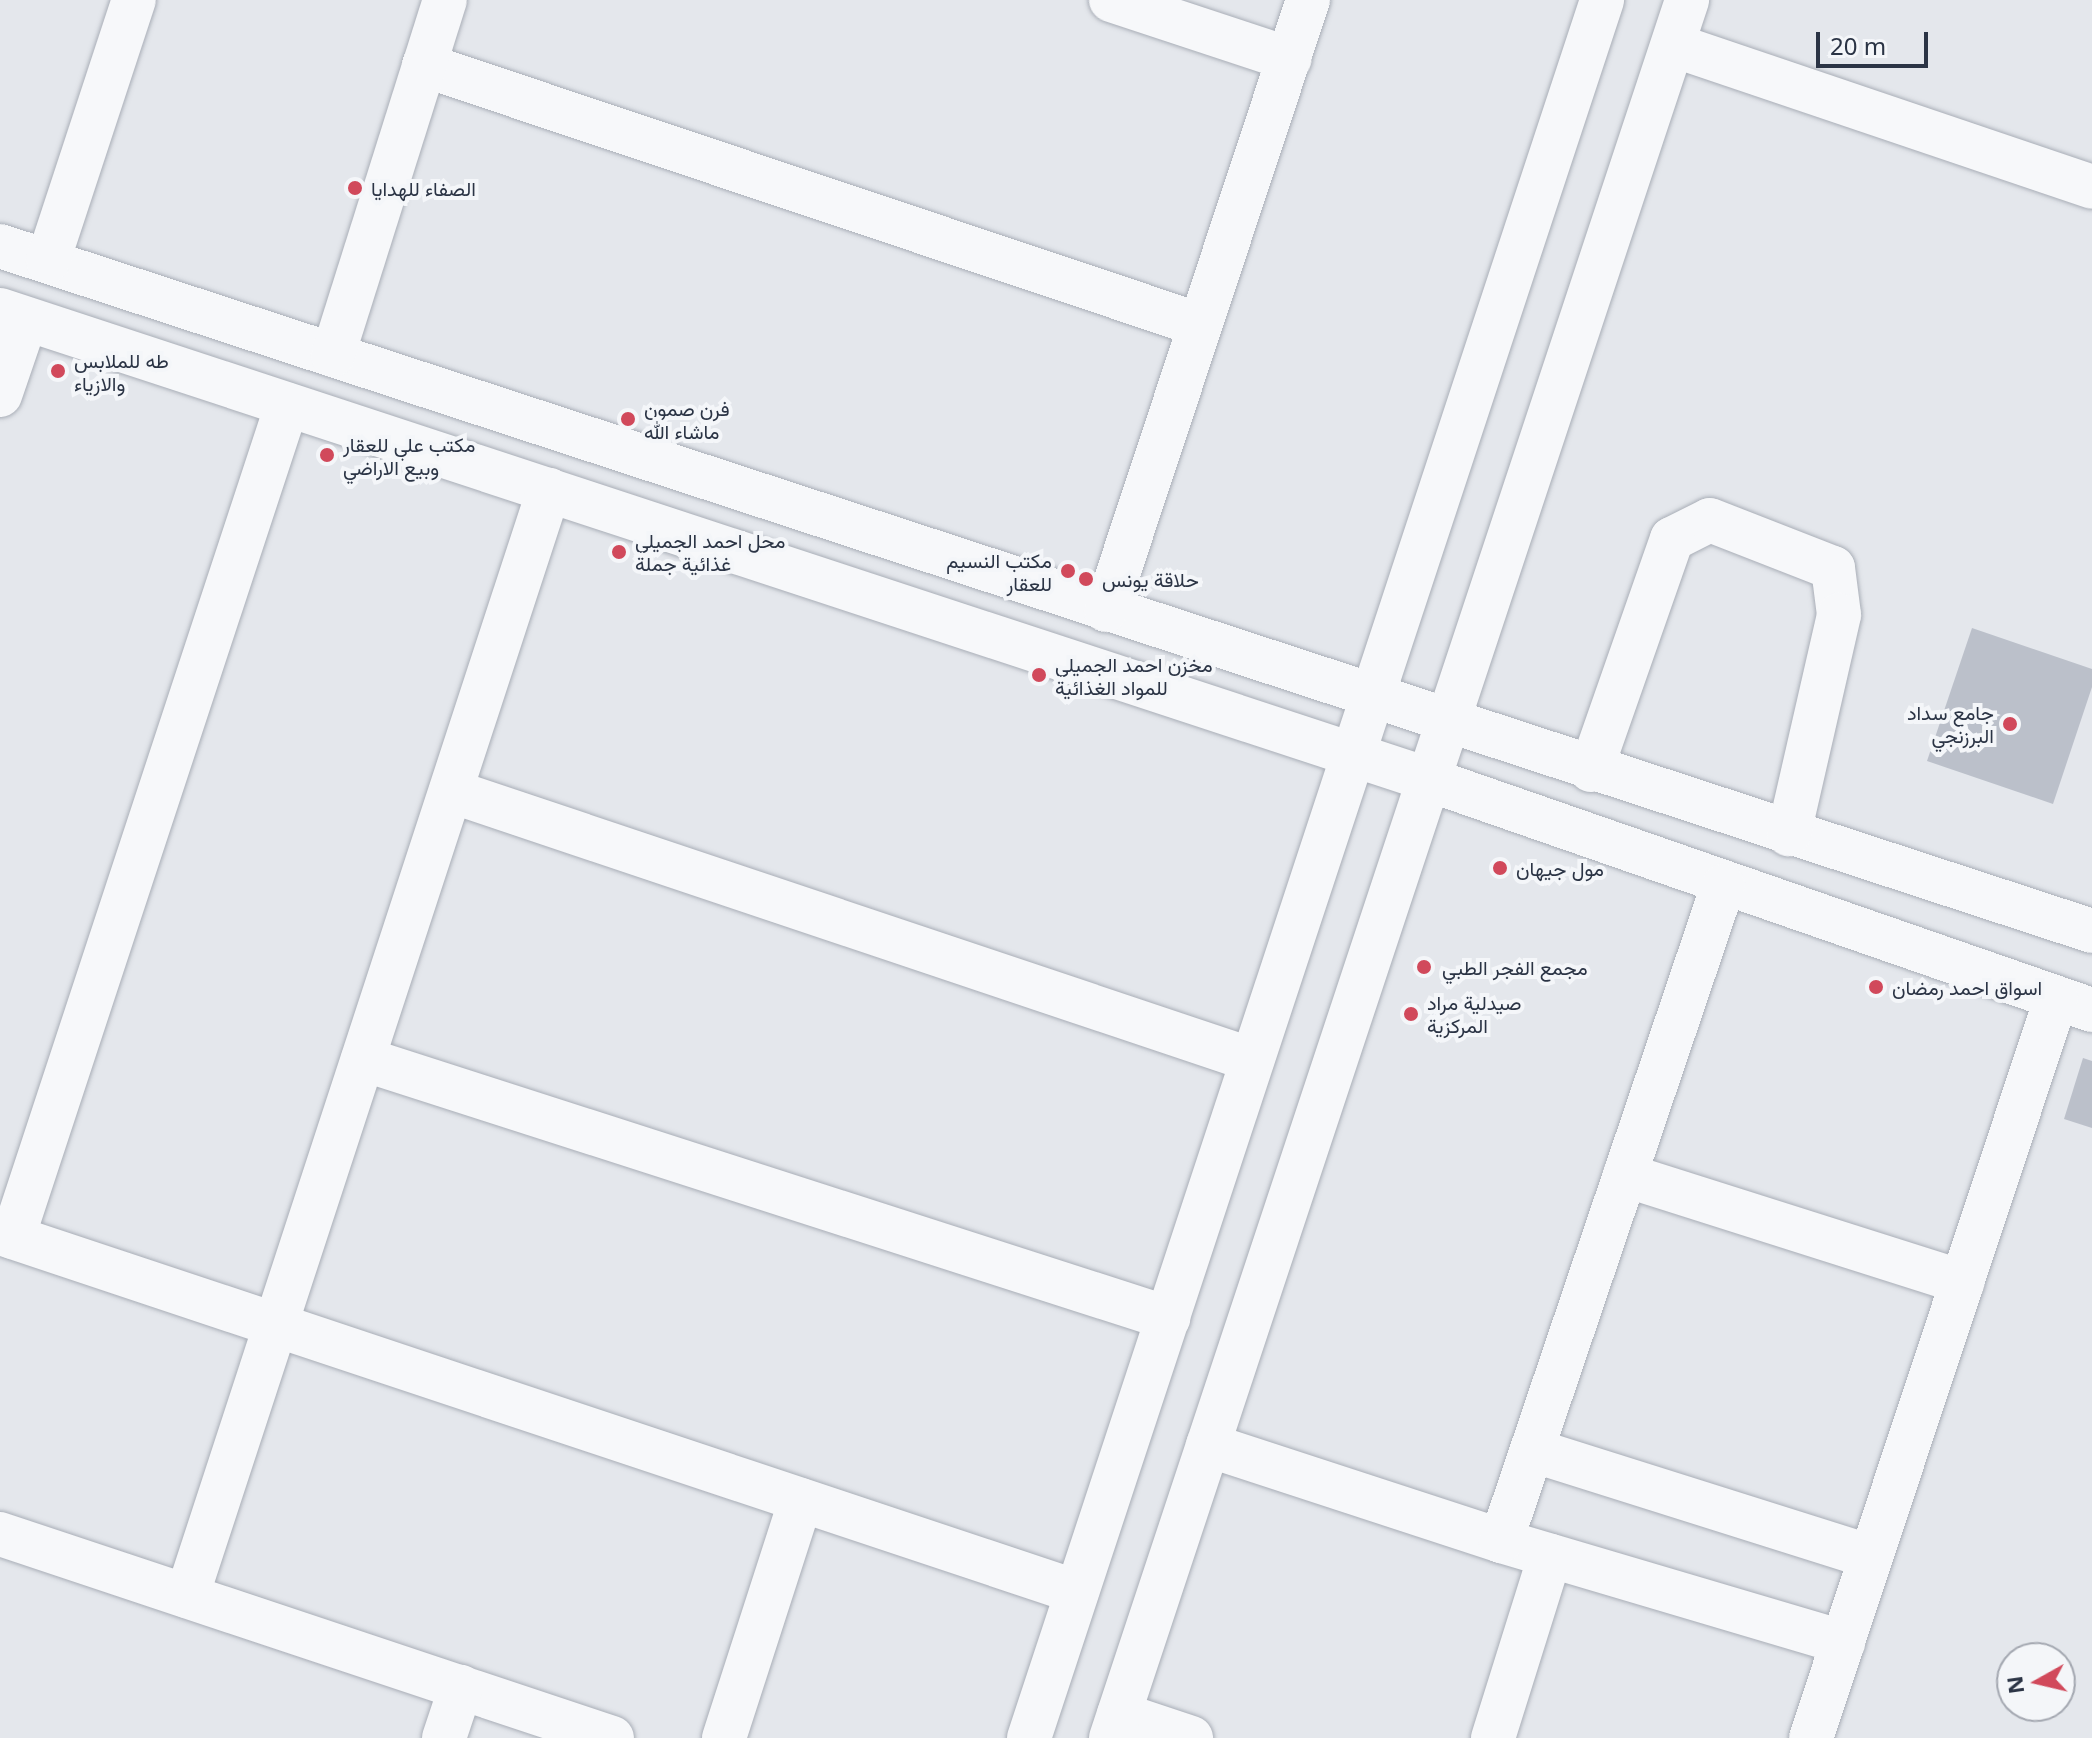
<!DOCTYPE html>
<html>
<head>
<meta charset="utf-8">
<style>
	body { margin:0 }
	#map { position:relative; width:2092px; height:1738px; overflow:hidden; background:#e4e7ec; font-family:"Noto Sans",Vazirmatn,sans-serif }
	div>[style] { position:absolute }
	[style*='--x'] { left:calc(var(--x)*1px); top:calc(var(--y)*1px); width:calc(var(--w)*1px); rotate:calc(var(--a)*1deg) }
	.building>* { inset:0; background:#bbc0ca }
	.roads { filter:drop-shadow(0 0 2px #a9aeb7) drop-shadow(0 0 2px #a9aeb7) }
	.minor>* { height:44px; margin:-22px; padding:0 22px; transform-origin:22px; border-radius:22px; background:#f7f8fa }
	.dots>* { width:22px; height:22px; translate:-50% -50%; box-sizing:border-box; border:4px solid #f4f6f9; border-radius:50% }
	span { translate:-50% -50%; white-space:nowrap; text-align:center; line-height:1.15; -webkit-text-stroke:8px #f4f6f9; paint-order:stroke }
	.poi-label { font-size:20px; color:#2b3445 }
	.left { translate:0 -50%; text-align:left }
	.right { translate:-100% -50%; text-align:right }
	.north { position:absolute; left:1996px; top:1642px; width:80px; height:80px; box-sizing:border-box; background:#f4f6f9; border:2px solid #a4a8b1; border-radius:50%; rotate:262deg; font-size:22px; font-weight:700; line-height:32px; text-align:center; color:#2b3445 }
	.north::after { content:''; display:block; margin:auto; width:28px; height:36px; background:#d1495b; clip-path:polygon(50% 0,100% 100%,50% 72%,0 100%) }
	.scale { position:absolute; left:1816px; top:32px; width:112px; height:36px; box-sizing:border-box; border:4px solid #2b3445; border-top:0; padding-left:10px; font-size:24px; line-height:28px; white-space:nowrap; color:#2b3445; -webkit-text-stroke:6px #f4f6f9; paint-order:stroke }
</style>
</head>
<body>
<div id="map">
	<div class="building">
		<div style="clip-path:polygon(1972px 628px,2092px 669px,2092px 687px,2053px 804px,1927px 761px)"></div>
		<div style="clip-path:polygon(2083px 1058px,2092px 1061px,2092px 1128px,2064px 1119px)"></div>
	</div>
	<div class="roads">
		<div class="minor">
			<div style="--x:1111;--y:0;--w:188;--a:18.3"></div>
			<div style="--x:1673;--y:45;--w:442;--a:18.7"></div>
			<div style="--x:424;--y:65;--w:818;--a:18.52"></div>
			<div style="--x:0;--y:246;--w:2201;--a:18.13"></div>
			<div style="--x:48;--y:261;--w:275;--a:-71.8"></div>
			<div style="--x:0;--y:310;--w:1505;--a:18.19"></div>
			<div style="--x:1430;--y:780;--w:701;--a:19.16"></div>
			<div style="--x:333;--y:355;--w:372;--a:-72.5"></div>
			<div style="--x:0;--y:395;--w:80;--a:-71.1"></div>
			<div style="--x:1106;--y:610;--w:643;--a:-71.68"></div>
			<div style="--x:1591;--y:770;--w:245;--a:-70.7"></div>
			<div style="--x:1672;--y:539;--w:42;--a:-26.6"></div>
			<div style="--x:1710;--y:520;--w:132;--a:21.3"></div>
			<div style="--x:1833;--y:568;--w:47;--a:82.7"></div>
			<div style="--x:1839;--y:615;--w:225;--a:102.9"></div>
			<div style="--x:451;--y:791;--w:845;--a:18.56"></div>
			<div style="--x:363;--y:1059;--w:846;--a:17.84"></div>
			<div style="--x:1625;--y:1175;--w:354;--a:17.6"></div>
			<div style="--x:0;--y:1233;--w:1135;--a:18.43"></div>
			<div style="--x:13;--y:1237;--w:876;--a:-71.77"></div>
			<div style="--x:1208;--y:1445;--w:308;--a:18.1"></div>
			<div style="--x:1501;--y:1541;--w:357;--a:16.5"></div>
			<div style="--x:1532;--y:1450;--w:355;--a:17.5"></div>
			<div style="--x:0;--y:1534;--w:645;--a:18.43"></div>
			<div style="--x:1501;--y:1541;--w:692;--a:-71.28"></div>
			<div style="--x:187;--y:1596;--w:1164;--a:-71.88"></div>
			<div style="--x:1119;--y:1714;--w:76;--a:18.4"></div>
			<div style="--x:444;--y:1738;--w:54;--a:-71.6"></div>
			<div style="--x:724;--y:1738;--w:250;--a:-72.1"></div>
			<div style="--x:1029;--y:1738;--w:1830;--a:-71.75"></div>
			<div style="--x:1111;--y:1738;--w:1831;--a:-71.66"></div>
			<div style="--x:1493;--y:1738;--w:191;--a:-72.6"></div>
			<div style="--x:1811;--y:1738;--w:779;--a:-71.66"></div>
		</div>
	</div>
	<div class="dots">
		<div style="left:355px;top:188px;background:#d1495b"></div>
		<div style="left:58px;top:371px;background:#d1495b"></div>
		<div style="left:628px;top:419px;background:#d1495b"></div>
		<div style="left:327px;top:455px;background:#d1495b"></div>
		<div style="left:619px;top:552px;background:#d1495b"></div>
		<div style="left:1068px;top:571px;background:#d1495b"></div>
		<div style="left:1086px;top:579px;background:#d1495b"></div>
		<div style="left:1039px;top:675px;background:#d1495b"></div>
		<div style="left:2010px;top:724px;background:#d1495b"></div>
		<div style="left:1500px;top:868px;background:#d1495b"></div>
		<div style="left:1424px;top:967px;background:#d1495b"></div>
		<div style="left:1876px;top:987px;background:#d1495b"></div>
		<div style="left:1411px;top:1014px;background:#d1495b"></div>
	</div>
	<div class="poi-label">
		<span class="left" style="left:371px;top:188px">الصفاء للهدايا</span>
		<span class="left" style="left:74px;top:372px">طه للملابس<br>والازياء</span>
		<span class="left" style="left:644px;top:420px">فرن صمون<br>ماشاء الله</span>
		<span class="left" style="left:343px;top:456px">مكتب علي للعقار<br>وبيع الاراضي</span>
		<span class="left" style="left:635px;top:552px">محل احمد الجميلي<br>غذائية جملة</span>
		<span class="right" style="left:1052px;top:572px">مكتب النسيم<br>للعقار</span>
		<span class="left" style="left:1102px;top:579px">حلاقة يونس</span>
		<span class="left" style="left:1055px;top:676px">مخزن احمد الجميلي<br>للمواد الغذائية</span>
		<span class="right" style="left:1994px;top:724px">جامع سداد<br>البرزنجي</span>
		<span class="left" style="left:1516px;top:868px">مول جيهان</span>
		<span class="left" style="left:1442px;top:967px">مجمع الفجر الطبي</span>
		<span class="left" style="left:1892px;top:987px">اسواق احمد رمضان</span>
		<span class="left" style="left:1427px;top:1014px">صيدلية مراد<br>المركزية</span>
	</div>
	<div class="north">N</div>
	<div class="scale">20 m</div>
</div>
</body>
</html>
